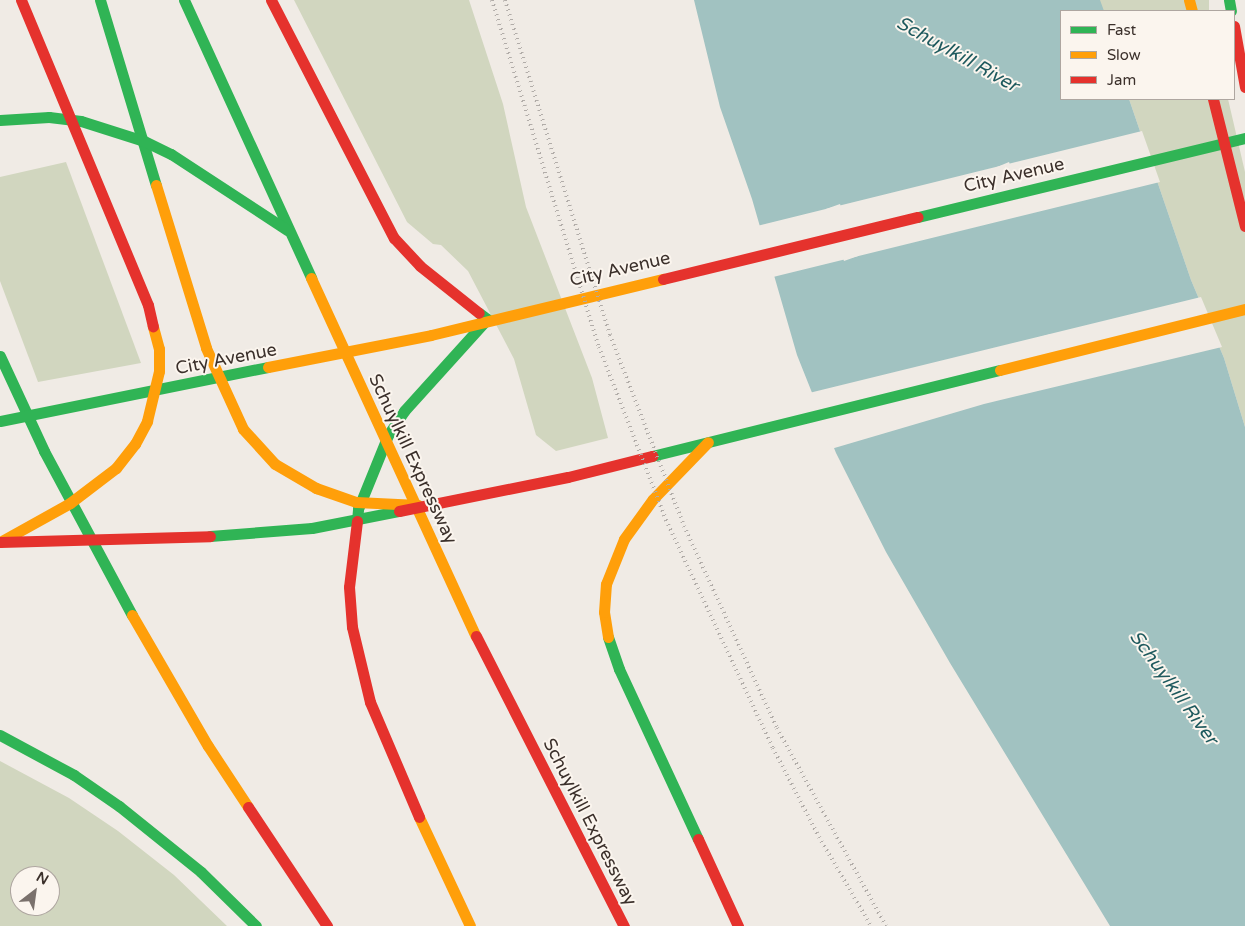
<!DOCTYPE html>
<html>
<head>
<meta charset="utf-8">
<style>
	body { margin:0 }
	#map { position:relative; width:1245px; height:926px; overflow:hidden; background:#f0ebe5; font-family:"Varela Round",sans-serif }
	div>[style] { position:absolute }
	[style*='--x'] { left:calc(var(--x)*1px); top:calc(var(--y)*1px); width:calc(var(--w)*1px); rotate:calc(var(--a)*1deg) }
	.green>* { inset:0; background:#d1d6bf; transform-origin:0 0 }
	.water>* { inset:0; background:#a1c2c1 }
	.pier>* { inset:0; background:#f0ebe5 }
	.fast>* { height:11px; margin:-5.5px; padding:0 5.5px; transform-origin:5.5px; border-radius:5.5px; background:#30b455 }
	.slow>* { height:11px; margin:-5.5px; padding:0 5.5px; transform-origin:5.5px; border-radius:5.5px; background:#ff9f0a }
	.jam>* { height:11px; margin:-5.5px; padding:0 5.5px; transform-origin:5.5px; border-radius:5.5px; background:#e5322d }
	.rail>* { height:4px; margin-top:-2px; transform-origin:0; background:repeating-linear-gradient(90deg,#b1aca8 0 1px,transparent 0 5px) }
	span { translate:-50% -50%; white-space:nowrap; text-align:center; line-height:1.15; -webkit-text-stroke:4px #fbf5ee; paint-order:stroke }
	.street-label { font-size:18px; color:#3b302b }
	.water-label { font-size:19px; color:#1f5a5e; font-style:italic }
	.legend { position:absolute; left:1060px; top:10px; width:175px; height:90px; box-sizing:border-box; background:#fbf5ee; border:1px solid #aea6a0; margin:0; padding:6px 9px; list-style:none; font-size:15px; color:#3b302b }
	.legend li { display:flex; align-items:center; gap:10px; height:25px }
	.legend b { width:25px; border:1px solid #aea6a0 }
	.north { position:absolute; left:10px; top:866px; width:50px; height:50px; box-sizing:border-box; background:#fbf5ee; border:1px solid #aea6a0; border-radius:50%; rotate:30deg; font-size:14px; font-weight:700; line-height:20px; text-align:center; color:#3b302b }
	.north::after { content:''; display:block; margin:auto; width:18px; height:22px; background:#7a716c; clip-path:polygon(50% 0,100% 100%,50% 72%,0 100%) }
</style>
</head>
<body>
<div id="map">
	<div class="green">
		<div style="clip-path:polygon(294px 0,469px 0,503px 104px,526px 207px,592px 378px,608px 438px,556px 451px,536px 435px,514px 359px,468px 271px,441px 245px,433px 244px,407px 222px)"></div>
		<div style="left:1100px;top:0;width:109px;height:12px"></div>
		<div style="clip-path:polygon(1129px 99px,1228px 99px,1245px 172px,1245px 427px,1224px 358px,1191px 280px)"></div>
		<div style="clip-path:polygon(66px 162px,141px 363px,38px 382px,0 281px,0 177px)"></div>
		<div style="clip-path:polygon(evenodd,0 761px,69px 798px,118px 831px,174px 875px,227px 926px,0 926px,0 761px,20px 876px,50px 876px,50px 906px,20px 906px,20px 876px)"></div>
	</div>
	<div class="water">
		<div style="clip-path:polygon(evenodd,694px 0,1100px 0,1104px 11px,1061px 11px,1061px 99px,1129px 99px,1191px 280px,1224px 358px,1245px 427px,1245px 926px,1110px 926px,950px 663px,886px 552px,836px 453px,797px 355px,752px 199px,720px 107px,694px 0,1009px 162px,1027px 213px,1014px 217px,997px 167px,1009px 162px,694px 0,840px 204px,858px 256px,844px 261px,826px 209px,840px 204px,694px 0,1051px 334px,1067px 383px,1056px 386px,1040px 337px,1051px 334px,694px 0,886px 376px,902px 426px,890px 430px,874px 379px,886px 376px)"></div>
	</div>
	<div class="pier">
		<div style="clip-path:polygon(evenodd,1142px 131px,1160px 182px,773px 277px,757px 226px,1142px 131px,1008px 165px,1024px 212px,1015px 215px,1000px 168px,1008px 165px,1142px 131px,839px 207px,855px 255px,845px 258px,829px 210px,839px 207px)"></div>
		<div style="clip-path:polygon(evenodd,1201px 297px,1222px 347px,984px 404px,831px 449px,809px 393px,1201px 297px,1049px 337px,1064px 382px,1058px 384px,1043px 339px,1049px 337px,1201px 297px,884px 378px,899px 424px,892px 427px,876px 381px,884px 378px)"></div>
	</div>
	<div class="fast">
		<div style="--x:100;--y:0;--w:193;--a:73.2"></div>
		<div style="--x:184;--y:0;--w:306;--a:65.4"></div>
		<div style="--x:1229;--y:0;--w:11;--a:80"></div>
		<div style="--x:0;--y:120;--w:49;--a:-3.5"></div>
		<div style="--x:49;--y:117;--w:32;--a:7"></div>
		<div style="--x:81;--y:121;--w:66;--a:17.6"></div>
		<div style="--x:144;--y:141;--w:30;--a:26"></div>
		<div style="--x:171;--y:154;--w:139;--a:33.2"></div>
		<div style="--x:918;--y:217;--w:336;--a:-13.6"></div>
		<div style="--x:0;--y:356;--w:105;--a:65.1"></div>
		<div style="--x:44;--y:451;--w:186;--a:61.8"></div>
		<div style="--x:0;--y:421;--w:273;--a:-11.4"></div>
		<div style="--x:652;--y:456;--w:358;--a:-13.9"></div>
		<div style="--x:357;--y:521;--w:12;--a:-85"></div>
		<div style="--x:358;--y:509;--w:80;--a:-67.9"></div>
		<div style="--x:388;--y:435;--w:29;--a:-56"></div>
		<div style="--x:404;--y:411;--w:124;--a:-47.9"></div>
		<div style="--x:487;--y:319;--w:10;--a:-143"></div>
		<div style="--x:210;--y:536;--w:102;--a:-4.5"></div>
		<div style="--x:312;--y:528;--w:89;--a:-11.1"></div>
		<div style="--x:608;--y:637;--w:34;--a:71"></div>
		<div style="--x:619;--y:669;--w:187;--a:65.1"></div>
		<div style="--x:0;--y:735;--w:84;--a:28.4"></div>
		<div style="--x:74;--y:775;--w:55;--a:34.6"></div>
		<div style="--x:119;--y:806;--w:105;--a:38.8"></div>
		<div style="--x:201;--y:872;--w:77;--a:44.5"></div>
	</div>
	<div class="slow">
		<div style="--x:1189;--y:0;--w:11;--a:75"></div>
		<div style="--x:156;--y:185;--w:170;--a:72.9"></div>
		<div style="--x:206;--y:348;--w:89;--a:65.4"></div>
		<div style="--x:243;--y:429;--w:47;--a:47.6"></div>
		<div style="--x:275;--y:464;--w:48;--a:30.3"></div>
		<div style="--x:316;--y:488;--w:42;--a:19.3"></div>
		<div style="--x:356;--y:502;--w:62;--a:2.8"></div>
		<div style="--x:311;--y:278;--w:394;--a:65.3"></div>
		<div style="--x:268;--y:367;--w:166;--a:-11.1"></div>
		<div style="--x:431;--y:335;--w:239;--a:-13.6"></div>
		<div style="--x:1000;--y:370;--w:252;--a:-14"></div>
		<div style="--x:0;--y:542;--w:80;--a:-29.1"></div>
		<div style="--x:70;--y:503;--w:58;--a:-37.3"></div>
		<div style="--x:116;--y:468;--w:31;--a:-52"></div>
		<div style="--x:135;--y:444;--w:26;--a:-62"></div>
		<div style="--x:147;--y:421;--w:51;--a:-76.5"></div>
		<div style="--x:159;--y:371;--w:22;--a:-90"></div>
		<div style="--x:159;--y:349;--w:24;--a:-105"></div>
		<div style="--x:132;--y:615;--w:151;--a:59.9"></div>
		<div style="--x:208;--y:746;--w:73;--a:56.7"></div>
		<div style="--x:608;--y:637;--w:25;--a:-99"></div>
		<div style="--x:604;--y:612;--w:28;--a:-86"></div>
		<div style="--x:606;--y:584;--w:48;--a:-68.2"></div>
		<div style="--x:624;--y:539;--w:49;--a:-54.1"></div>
		<div style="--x:653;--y:499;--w:79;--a:-46"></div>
		<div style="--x:419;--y:817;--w:120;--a:64.9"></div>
	</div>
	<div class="jam">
		<div style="--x:21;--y:0;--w:330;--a:67.4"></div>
		<div style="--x:148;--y:305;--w:22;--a:77"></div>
		<div style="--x:271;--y:0;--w:268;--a:62.7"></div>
		<div style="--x:394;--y:238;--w:38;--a:47"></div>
		<div style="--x:420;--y:266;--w:75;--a:38.5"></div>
		<div style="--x:1234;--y:26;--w:62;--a:79.8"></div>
		<div style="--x:1213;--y:99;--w:131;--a:75.9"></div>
		<div style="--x:663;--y:279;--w:262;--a:-13.7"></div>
		<div style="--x:399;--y:511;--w:172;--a:-11.4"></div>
		<div style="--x:568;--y:477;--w:87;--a:-14"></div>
		<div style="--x:357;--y:521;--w:66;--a:96.9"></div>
		<div style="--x:349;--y:587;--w:40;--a:85.7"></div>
		<div style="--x:352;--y:627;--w:77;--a:76.5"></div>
		<div style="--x:370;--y:702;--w:125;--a:66.9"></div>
		<div style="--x:0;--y:542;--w:210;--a:-1.6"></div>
		<div style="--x:476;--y:636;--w:326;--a:63"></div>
		<div style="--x:248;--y:807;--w:143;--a:56.4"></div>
		<div style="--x:698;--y:839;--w:96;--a:65.3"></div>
	</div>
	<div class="rail">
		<div style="--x:492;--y:0;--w:363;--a:72.9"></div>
		<div style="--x:599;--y:347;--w:186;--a:68.8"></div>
		<div style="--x:666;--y:520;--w:252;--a:64.9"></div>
		<div style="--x:773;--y:748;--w:100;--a:62.7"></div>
		<div style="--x:819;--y:837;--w:103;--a:59.7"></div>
		<div style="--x:505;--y:0;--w:351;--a:72.6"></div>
		<div style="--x:610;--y:335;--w:205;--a:68.8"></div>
		<div style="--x:684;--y:526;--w:222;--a:65.3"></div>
		<div style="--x:777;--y:728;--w:226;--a:61.2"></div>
	</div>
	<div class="street-label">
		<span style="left:1014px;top:175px;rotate:-13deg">City Avenue</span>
		<span style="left:620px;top:269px;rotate:-13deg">City Avenue</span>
		<span style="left:226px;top:359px;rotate:-11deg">City Avenue</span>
		<span style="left:413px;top:459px;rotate:65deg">Schuylkill Expressway</span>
		<span style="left:590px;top:822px;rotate:63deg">Schuylkill Expressway</span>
	</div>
	<div class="water-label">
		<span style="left:957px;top:55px;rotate:29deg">Schuylkill River</span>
		<span style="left:1173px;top:688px;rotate:54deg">Schuylkill River</span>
	</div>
	<ul class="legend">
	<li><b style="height:6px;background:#30b455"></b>Fast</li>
	<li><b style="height:6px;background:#ff9f0a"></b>Slow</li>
	<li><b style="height:6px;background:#e5322d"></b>Jam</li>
	</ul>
	<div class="north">N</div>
</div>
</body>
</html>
